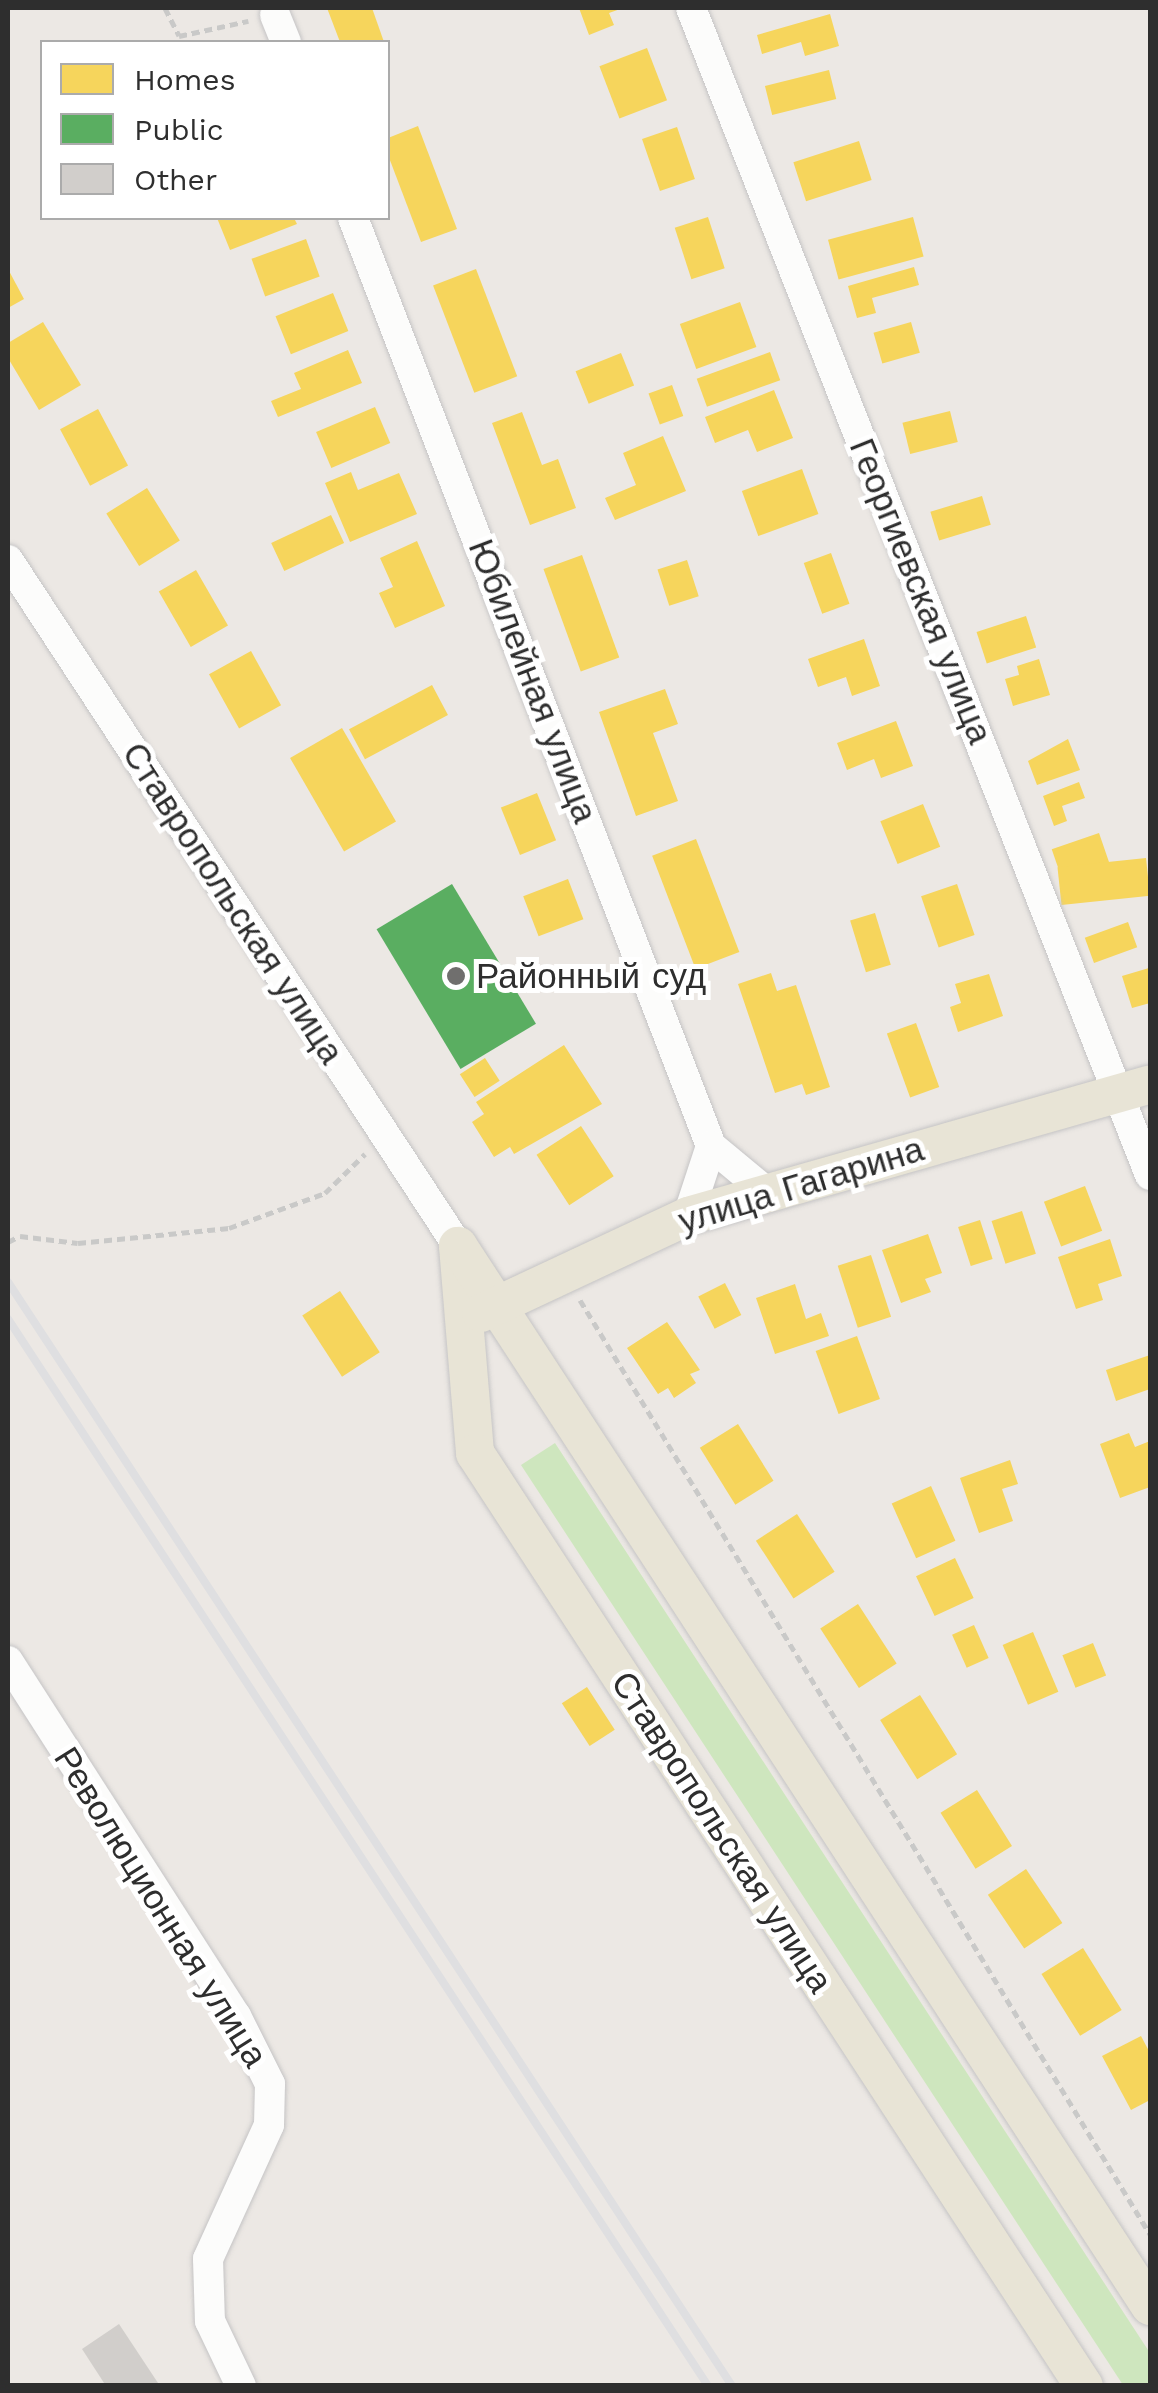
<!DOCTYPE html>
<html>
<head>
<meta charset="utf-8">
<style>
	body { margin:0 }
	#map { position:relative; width:1158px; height:2393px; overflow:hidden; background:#ece8e4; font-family:"Work Sans",sans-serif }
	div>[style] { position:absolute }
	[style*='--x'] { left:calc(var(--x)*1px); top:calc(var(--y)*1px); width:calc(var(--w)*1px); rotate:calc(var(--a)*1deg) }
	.green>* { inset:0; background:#cee6be }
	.homes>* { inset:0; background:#f6d55c; transform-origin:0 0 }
	.public>* { inset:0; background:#5aae61; transform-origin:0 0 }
	.building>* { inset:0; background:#d1cecb }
	.path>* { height:5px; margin-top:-2.5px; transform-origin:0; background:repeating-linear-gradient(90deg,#c9c9c8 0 8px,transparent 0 13px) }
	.roads { filter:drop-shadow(0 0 2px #c5c4c5) drop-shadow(0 0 2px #c5c4c5) }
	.minor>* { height:30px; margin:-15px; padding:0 15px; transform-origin:15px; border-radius:15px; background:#fcfcfb }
	.major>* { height:38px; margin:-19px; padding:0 19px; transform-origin:19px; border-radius:19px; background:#e8e4d6 }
	.rail>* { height:8px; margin:-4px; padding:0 4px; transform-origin:4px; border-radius:4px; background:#dfdfe1 }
	.dots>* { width:28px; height:28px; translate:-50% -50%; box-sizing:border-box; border:5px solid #fff; border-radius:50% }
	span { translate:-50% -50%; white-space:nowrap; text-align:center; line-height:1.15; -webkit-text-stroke:10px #fff; paint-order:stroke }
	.street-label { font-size:35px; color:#2e2e2e }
	.poi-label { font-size:35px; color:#2e2e2e }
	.left { translate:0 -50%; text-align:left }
	.frame { position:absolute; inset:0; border:10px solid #2e2e2e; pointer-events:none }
	.legend { position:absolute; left:40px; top:40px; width:350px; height:180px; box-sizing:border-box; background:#fff; border:2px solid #ababab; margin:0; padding:12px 18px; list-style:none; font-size:30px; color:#2e2e2e }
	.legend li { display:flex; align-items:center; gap:20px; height:50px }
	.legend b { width:50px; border:2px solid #ababab }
</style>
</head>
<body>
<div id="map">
	<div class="green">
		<div style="clip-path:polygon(555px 1443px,1150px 2353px,1150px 2385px,1123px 2385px,521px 1465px)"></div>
	</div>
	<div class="homes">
		<div style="clip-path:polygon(327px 8px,372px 8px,384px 42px,340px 42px)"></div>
		<div style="clip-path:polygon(579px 8px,623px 8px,609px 13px,614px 25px,589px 35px)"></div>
		<div style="clip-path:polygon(830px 14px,839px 46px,805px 56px,801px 42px,762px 54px,757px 35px)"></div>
		<div style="left:647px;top:48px;width:56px;height:51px;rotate:69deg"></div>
		<div style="left:829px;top:70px;width:30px;height:66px;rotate:76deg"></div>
		<div style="clip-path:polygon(418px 126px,457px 229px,421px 242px,388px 155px,388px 138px)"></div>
		<div style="left:677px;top:127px;width:55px;height:37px;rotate:71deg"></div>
		<div style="left:859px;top:141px;width:41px;height:69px;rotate:72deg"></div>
		<div style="left:708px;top:217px;width:54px;height:35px;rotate:72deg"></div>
		<div style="left:913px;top:217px;width:41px;height:88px;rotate:75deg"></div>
		<div style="clip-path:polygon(217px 218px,294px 218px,297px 224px,230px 250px)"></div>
		<div style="left:306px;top:239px;width:40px;height:58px;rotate:70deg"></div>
		<div style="clip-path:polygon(914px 267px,919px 285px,872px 298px,876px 313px,857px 318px,848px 286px)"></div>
		<div style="clip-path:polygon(8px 269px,24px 299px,8px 308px)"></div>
		<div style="left:476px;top:269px;width:115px;height:46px;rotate:69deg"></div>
		<div style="left:333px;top:293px;width:41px;height:62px;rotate:68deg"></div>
		<div style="left:740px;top:302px;width:48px;height:64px;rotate:70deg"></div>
		<div style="clip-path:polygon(43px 322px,81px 385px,39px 410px,8px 358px,8px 343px)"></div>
		<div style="left:911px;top:322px;width:32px;height:39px;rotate:74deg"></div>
		<div style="clip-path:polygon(348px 350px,362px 383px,278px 417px,271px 401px,301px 389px,294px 373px)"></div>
		<div style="left:770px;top:352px;width:30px;height:78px;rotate:70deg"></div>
		<div style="left:621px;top:353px;width:35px;height:49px;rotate:68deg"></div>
		<div style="left:672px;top:385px;width:33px;height:25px;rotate:70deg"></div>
		<div style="clip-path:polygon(774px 390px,793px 438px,757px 452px,748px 430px,715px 443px,705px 417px)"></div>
		<div style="left:375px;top:407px;width:39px;height:64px;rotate:67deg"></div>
		<div style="left:98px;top:409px;width:64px;height:43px;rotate:62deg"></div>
		<div style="left:950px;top:411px;width:32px;height:49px;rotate:76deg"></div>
		<div style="clip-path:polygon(522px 412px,542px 465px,558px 459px,576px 508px,530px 525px,492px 423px)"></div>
		<div style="clip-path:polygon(663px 436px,686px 491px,615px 520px,605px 498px,636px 485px,623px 453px)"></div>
		<div style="left:802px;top:469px;width:48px;height:64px;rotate:70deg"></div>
		<div style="clip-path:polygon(351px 472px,358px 490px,399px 473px,417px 514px,350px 542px,325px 483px)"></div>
		<div style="left:147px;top:488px;width:62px;height:48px;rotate:58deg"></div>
		<div style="left:982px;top:496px;width:30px;height:54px;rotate:73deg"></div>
		<div style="left:331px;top:515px;width:31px;height:66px;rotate:65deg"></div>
		<div style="clip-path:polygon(417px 541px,445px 606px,395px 628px,379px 593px,393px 587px,380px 558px)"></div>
		<div style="left:831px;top:553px;width:54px;height:29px;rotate:70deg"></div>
		<div style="left:582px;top:555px;width:109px;height:41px;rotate:70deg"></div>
		<div style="left:687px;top:560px;width:38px;height:31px;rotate:72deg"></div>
		<div style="left:196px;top:570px;width:64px;height:43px;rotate:60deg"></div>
		<div style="left:1026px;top:616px;width:33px;height:52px;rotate:72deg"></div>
		<div style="clip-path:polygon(864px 639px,880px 686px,852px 696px,846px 677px,818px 687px,808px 659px)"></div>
		<div style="left:251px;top:651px;width:62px;height:48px;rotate:61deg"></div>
		<div style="clip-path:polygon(1039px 659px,1050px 695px,1013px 706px,1005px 679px,1019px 675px,1017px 666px)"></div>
		<div style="left:432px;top:685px;width:34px;height:94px;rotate:62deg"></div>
		<div style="clip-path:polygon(665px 689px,678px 724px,653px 733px,678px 801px,636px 816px,599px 712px)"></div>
		<div style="clip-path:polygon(896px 721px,913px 766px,881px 778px,874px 759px,847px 770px,837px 743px)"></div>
		<div style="left:342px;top:728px;width:108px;height:60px;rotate:60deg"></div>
		<div style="clip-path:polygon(1068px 739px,1080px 770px,1037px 785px,1028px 761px)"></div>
		<div style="clip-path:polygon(1079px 782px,1085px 798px,1062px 806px,1067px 821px,1054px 826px,1043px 796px)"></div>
		<div style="left:537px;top:793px;width:51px;height:39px;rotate:68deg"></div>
		<div style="left:923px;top:804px;width:46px;height:46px;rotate:68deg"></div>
		<div style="left:1099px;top:833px;width:31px;height:50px;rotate:71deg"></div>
		<div style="left:696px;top:839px;width:121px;height:47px;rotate:69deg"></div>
		<div style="left:1146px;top:858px;width:38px;height:89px;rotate:84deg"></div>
		<div style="left:568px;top:879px;width:43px;height:48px;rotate:69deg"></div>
		<div style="left:957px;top:884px;width:54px;height:38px;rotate:71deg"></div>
		<div style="left:875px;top:913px;width:54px;height:26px;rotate:73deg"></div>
		<div style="left:1128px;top:922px;width:27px;height:46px;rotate:70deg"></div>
		<div style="clip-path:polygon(1149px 968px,1150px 1003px,1132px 1008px,1122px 976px)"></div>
		<div style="clip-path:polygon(771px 973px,777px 991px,796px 985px,830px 1087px,806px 1095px,802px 1084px,775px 1093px,738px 984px)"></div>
		<div style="clip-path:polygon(989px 974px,1003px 1016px,958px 1032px,950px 1007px,961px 1003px,955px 984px)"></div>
		<div style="left:916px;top:1023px;width:68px;height:31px;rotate:70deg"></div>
		<div style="clip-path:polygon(564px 1045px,602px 1104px,514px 1154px,510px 1147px,494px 1157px,472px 1122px,484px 1114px,476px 1102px)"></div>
		<div style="left:485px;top:1058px;width:27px;height:30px;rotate:57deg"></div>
		<div style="left:581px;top:1126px;width:60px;height:53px;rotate:57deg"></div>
		<div style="left:1085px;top:1186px;width:48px;height:44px;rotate:69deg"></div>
		<div style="left:1022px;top:1211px;width:45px;height:32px;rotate:72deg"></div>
		<div style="left:980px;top:1220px;width:41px;height:23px;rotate:72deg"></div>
		<div style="clip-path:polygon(928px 1234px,942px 1273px,925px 1279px,931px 1292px,901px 1303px,882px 1250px)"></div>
		<div style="clip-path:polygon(1110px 1239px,1122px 1276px,1098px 1284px,1103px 1300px,1076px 1309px,1058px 1257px)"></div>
		<div style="left:871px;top:1255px;width:65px;height:35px;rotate:72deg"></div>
		<div style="left:725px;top:1283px;width:36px;height:30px;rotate:63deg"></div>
		<div style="clip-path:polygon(795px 1284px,806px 1319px,821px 1313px,829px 1336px,775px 1354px,756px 1298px)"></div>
		<div style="left:340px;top:1291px;width:73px;height:45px;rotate:57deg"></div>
		<div style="clip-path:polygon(667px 1322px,700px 1370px,690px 1374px,696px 1383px,674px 1398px,668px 1388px,658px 1394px,627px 1348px)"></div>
		<div style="left:857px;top:1336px;width:67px;height:44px;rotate:70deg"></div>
		<div style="clip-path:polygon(1150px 1355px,1150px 1389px,1116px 1401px,1106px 1370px)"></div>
		<div style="left:738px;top:1424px;width:67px;height:45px;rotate:58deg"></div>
		<div style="clip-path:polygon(1129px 1433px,1135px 1447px,1150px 1441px,1150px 1487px,1120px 1498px,1100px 1444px)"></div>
		<div style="clip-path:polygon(1010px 1460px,1018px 1484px,1002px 1489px,1013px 1521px,979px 1533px,960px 1478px)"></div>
		<div style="left:931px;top:1486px;width:60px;height:43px;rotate:66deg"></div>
		<div style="left:797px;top:1514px;width:69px;height:49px;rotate:57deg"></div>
		<div style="left:955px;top:1558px;width:44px;height:43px;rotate:65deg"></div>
		<div style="left:858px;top:1604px;width:71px;height:45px;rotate:57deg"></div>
		<div style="left:974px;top:1625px;width:36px;height:24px;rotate:66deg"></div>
		<div style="left:1033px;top:1632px;width:65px;height:33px;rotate:67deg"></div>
		<div style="left:1093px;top:1643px;width:35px;height:33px;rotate:68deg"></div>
		<div style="left:587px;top:1687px;width:51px;height:30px;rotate:57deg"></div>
		<div style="left:920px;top:1695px;width:70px;height:47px;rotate:58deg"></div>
		<div style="left:977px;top:1790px;width:66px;height:43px;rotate:58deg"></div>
		<div style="left:1026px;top:1869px;width:65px;height:46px;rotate:56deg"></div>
		<div style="left:1083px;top:1948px;width:73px;height:49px;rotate:58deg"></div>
		<div style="clip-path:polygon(1141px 2036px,1150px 2053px,1150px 2100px,1131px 2110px,1102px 2056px)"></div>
	</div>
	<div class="public">
		<div style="left:452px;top:884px;width:163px;height:88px;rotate:59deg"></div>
	</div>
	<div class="building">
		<div style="clip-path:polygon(119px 2324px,160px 2386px,106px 2386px,82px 2349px)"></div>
	</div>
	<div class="path">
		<div style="--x:165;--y:8;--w:31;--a:63"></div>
		<div style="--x:179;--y:36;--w:71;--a:-12.3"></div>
		<div style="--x:8;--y:1242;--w:13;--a:-27"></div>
		<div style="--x:20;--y:1236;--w:58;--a:6.9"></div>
		<div style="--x:78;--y:1243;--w:152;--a:-5.7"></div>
		<div style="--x:229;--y:1228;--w:102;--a:-20"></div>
		<div style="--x:325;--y:1193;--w:56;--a:-44.3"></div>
		<div style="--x:580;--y:1300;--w:1094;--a:58.61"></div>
	</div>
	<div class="roads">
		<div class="minor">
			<div style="--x:691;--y:8;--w:1254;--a:68.53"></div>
			<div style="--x:275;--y:15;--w:29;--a:68"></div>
			<div style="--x:353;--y:218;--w:995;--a:68.9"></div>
			<div style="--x:711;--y:1146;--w:69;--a:39.7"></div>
			<div style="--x:8;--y:560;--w:820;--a:56.74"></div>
			<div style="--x:688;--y:1216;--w:74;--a:-71.8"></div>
			<div style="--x:8;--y:1661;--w:422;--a:57.3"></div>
			<div style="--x:236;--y:2016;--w:76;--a:63.4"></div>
			<div style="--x:270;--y:2084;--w:41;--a:91.4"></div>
			<div style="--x:269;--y:2125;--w:147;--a:114.5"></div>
			<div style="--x:208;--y:2259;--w:62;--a:88.2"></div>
			<div style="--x:210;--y:2321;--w:72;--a:64.5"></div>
		</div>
		<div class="major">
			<div style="--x:458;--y:1246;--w:208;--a:85.3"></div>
			<div style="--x:475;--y:1453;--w:1114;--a:56.87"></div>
			<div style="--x:458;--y:1246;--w:1266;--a:56.86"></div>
			<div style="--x:481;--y:1313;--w:229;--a:-25.1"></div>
			<div style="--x:688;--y:1216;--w:480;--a:-15.9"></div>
		</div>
	</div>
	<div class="rail">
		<div style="--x:8;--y:1282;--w:1320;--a:56.74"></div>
		<div style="--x:8;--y:1319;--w:1276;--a:56.73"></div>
	</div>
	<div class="dots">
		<div style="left:456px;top:976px;background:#706f6e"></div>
	</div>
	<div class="street-label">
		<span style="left:921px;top:591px;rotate:68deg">Георгиевская улица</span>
		<span style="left:533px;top:681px;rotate:69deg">Юбилейная улица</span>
		<span style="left:233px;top:903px;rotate:57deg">Ставропольская улица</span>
		<span style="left:801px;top:1185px;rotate:-17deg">улица Гагарина</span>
		<span style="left:722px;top:1832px;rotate:57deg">Ставропольская улица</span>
		<span style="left:161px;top:1907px;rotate:58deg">Революционная улица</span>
	</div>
	<div class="poi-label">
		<span class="left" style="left:476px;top:976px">Районный суд</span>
	</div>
	<div class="frame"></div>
	<ul class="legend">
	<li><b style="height:28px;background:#f6d55c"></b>Homes</li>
	<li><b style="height:28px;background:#5aae61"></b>Public</li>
	<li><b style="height:28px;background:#d1cecb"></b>Other</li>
	</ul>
</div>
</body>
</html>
